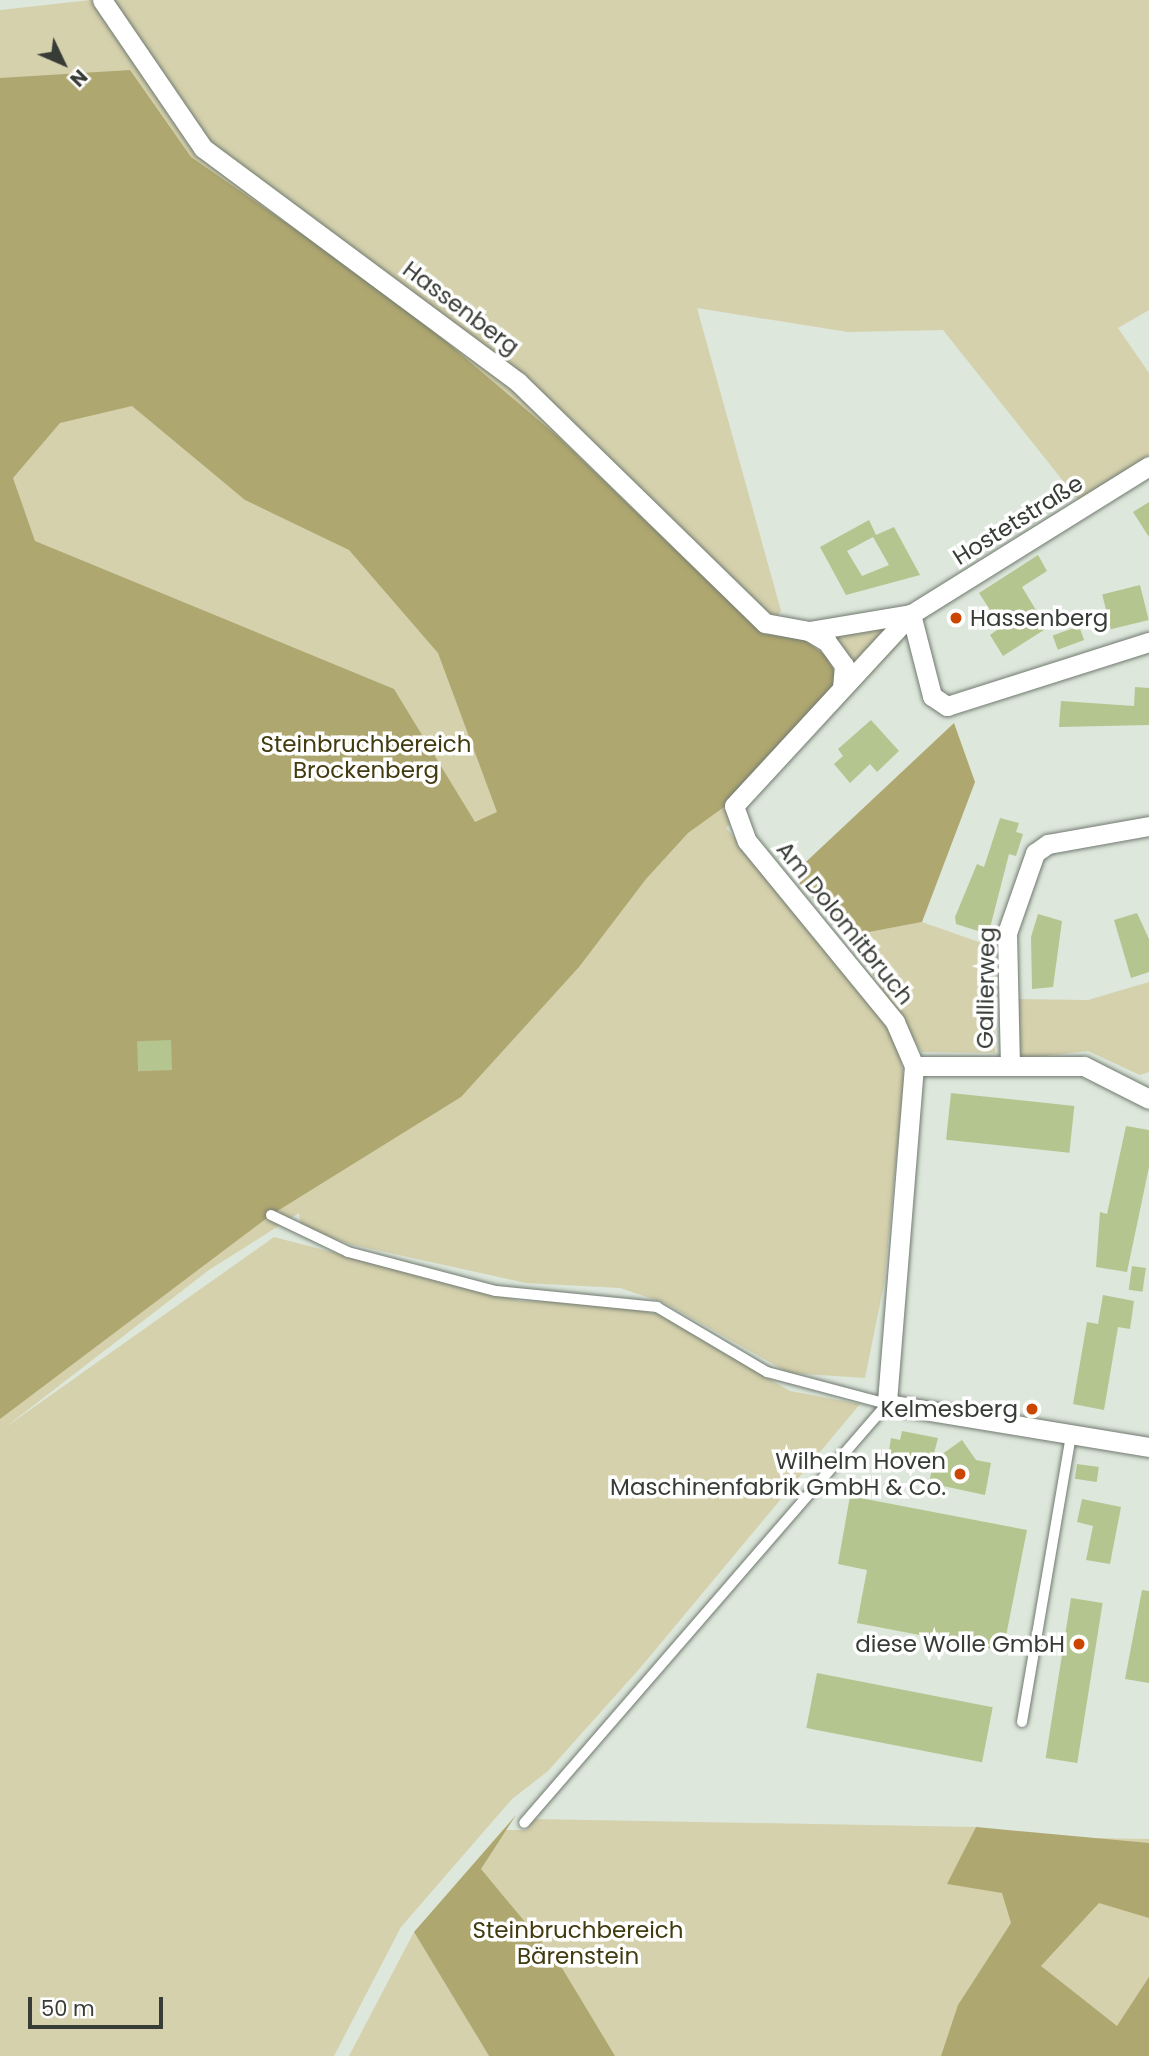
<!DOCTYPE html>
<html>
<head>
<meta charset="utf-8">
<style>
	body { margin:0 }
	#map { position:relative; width:1149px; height:2056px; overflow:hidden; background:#dde7db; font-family:Poppins,sans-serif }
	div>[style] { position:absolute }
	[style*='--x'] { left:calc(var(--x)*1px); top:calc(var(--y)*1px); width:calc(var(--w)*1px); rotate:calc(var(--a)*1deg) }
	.green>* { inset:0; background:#d5d1ad }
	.forest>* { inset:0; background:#afa770 }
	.building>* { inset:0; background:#b5c58f; transform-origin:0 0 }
	.roads { filter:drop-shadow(0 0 2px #717a70) drop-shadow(0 0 2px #717a70) }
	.service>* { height:10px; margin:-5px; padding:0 5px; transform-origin:5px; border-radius:5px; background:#fff }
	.minor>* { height:19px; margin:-9.5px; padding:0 9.5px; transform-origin:9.5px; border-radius:9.5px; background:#fff }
	.dots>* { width:19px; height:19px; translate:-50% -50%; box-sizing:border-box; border:4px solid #fff; border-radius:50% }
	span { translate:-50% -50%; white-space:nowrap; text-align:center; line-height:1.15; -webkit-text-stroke:7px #fff; paint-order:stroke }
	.street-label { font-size:23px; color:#383c37 }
	.poi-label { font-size:23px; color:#383c37 }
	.left { translate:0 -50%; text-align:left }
	.right { translate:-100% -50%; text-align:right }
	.park-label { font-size:23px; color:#423b0f }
	.north { position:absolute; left:28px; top:28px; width:70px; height:70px; -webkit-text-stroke:5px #fff; paint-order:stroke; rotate:134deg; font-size:19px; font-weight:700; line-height:28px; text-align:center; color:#383c37 }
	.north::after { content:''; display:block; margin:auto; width:24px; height:32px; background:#383c37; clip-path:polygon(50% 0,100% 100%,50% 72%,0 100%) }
	.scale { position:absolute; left:28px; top:1997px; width:135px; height:32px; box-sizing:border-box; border:4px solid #383c37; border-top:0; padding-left:9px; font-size:21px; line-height:24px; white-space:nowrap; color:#383c37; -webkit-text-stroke:5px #fff; paint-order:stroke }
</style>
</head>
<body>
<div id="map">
	<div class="green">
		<div style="clip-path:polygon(91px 0,1149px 0,1149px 310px,1118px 328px,1149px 373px,1149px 455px,1079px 501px,943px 330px,848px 332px,697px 308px,781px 611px,765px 633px,898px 627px,902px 641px,726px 828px,872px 998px,898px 1043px,904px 1080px,884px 1284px,865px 1378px,789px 1373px,665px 1303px,620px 1288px,526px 1283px,349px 1244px,301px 1225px,299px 1213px,209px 1270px,3px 1429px,274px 1237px,520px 1301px,601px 1303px,658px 1314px,790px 1391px,860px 1404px,641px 1667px,548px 1771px,512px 1799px,401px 1927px,334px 2056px,0 2056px,0 10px)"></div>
		<div style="clip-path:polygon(922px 922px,993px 947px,995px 1053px,922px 1052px,848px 936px)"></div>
		<div style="clip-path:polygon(1149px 982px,1149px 1072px,1140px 1075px,1088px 1051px,1017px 1059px,1017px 999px,1088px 1000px)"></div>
		<div style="clip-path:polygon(535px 1819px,976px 1827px,972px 1836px,1149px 1839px,1149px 2056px,511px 2056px,434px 1912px,503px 1830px,526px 1830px)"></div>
		<div style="clip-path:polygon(414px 1932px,489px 2056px,349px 2056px)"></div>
	</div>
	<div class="forest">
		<div style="clip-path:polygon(evenodd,130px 70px,191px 157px,396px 299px,556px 435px,763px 634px,804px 640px,826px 656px,839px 680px,731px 802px,688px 833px,646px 879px,579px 967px,461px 1097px,271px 1215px,0 1419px,0 78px,130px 70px,132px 406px,245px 500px,349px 550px,438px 653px,497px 812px,475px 822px,394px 689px,35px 541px,13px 478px,60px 423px,132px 406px)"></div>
		<div style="clip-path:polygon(954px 723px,975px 782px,922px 922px,848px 936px,792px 875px)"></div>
		<div style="clip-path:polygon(516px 1815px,481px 1869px,559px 1963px,615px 2056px,489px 2056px,414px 1932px)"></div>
		<div style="clip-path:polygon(976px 1827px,1149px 1843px,1149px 1918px,1099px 1903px,1041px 1966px,1117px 2026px,1149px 1977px,1149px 2056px,941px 2056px,958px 2005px,1011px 1923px,1002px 1893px,947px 1884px)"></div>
	</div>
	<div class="building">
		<div style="clip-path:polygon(1149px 502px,1149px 537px,1133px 512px)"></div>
		<div style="clip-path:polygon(evenodd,869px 520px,876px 535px,894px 527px,920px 575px,846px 595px,820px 547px,869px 520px,873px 537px,889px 565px,862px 576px,847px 551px,873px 537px)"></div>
		<div style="clip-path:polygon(1038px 555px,1047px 571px,1022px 587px,1047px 628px,1003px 656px,990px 635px,1001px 627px,979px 593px)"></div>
		<div style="left:1140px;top:585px;width:36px;height:39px;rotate:76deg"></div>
		<div style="left:1079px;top:626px;width:15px;height:28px;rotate:70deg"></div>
		<div style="clip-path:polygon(1135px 687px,1149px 688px,1149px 725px,1059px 727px,1061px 701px,1134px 706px)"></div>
		<div style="clip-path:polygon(871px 720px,899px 751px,877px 772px,870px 764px,850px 783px,834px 764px,843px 756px,838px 749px)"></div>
		<div style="clip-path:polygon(1000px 818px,1019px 823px,1016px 832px,1023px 834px,1016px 856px,1009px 854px,990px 928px,980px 925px,978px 931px,956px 924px,955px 917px,977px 864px,984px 867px)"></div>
		<div style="clip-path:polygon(1137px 913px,1149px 939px,1149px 972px,1131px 978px,1114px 920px)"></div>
		<div style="clip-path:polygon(1038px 914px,1062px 921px,1053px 987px,1032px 989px,1031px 937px)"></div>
		<div style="left:171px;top:1040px;width:30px;height:34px;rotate:88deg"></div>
		<div style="left:951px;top:1093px;width:124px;height:47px;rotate:6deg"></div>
		<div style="clip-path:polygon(1126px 1126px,1149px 1130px,1149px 1167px,1127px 1272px,1096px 1267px,1100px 1212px,1107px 1214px)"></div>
		<div style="left:1132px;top:1266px;width:14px;height:24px;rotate:8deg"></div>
		<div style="clip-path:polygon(1103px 1295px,1134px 1301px,1130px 1329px,1118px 1327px,1104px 1410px,1073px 1404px,1087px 1322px,1098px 1324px)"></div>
		<div style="clip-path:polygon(902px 1431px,938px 1438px,931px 1465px,888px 1457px,891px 1438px,900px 1440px)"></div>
		<div style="clip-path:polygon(962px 1440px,976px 1460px,991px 1463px,985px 1495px,929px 1483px,934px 1460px)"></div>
		<div style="left:1077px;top:1464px;width:22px;height:15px;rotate:8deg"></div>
		<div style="clip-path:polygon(850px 1496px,1027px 1530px,1003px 1651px,857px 1623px,867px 1570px,838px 1564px)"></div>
		<div style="clip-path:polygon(1082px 1499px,1121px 1507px,1110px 1564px,1086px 1560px,1093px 1526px,1077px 1522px)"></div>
		<div style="clip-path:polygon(1142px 1590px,1149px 1591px,1149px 1683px,1125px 1679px)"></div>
		<div style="left:1071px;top:1598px;width:32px;height:162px;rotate:9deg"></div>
		<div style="left:817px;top:1673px;width:179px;height:56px;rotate:11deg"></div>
	</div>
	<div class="roads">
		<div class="service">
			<div style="--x:271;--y:1215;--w:85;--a:25.7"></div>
			<div style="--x:348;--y:1252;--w:153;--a:14.8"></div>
			<div style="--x:496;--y:1291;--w:162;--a:5.7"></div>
			<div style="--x:657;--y:1307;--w:128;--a:30.6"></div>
			<div style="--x:767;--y:1372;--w:124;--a:14.9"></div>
			<div style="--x:887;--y:1404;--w:554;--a:130.9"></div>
			<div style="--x:1022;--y:1722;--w:292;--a:-80.3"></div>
		</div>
		<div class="minor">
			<div style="--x:102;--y:0;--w:179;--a:55.7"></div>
			<div style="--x:203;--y:148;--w:392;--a:36.6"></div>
			<div style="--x:518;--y:382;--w:345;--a:44.3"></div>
			<div style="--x:765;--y:623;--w:45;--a:10.3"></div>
			<div style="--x:809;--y:631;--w:103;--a:-9.5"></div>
			<div style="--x:911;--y:614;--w:85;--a:75.6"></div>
			<div style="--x:932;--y:696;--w:18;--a:34"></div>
			<div style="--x:947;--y:706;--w:212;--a:-17.6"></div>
			<div style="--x:1149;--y:466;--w:280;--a:148.1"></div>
			<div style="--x:911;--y:614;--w:261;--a:132.7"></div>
			<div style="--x:734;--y:806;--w:37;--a:70"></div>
			<div style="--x:747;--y:841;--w:234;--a:50.7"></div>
			<div style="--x:895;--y:1022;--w:48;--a:66.6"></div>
			<div style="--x:914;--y:1066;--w:339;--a:94.6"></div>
			<div style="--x:887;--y:1404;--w:266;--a:9.3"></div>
			<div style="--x:809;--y:631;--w:21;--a:31"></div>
			<div style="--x:827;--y:642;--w:29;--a:54"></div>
			<div style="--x:844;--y:665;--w:23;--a:95"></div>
			<div style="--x:914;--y:1066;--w:96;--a:0"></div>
			<div style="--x:1010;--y:1066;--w:133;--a:-91.3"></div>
			<div style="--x:1007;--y:933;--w:85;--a:-70.7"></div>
			<div style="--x:1035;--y:853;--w:16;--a:-35"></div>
			<div style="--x:1048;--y:844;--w:103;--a:-10.1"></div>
			<div style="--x:1010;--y:1066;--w:74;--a:0"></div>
			<div style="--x:1084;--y:1066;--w:73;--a:26.9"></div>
		</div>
	</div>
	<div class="dots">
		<div style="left:956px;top:618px;background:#cb4601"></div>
		<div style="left:1032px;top:1409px;background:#cb4601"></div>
		<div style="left:960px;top:1474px;background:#cb4601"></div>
		<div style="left:1079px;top:1644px;background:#cb4601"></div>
	</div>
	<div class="street-label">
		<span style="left:461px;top:308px;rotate:37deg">Hassenberg</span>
		<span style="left:1018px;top:520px;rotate:-32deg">Hostetstraße</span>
		<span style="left:845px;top:923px;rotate:51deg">Am Dolomitbruch</span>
		<span style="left:986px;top:988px;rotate:-89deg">Gallierweg</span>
	</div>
	<div class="poi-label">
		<span class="left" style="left:970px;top:618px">Hassenberg</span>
		<span class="right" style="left:1018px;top:1409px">Kelmesberg</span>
		<span class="right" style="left:946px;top:1474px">Wilhelm Hoven<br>Maschinenfabrik GmbH &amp; Co.</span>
		<span class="right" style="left:1065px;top:1644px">diese Wolle GmbH</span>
	</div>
	<div class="park-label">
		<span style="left:366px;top:757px">Steinbruchbereich<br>Brockenberg</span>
		<span style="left:578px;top:1943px">Steinbruchbereich<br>Bärenstein</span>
	</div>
	<div class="north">N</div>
	<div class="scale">50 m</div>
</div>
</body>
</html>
